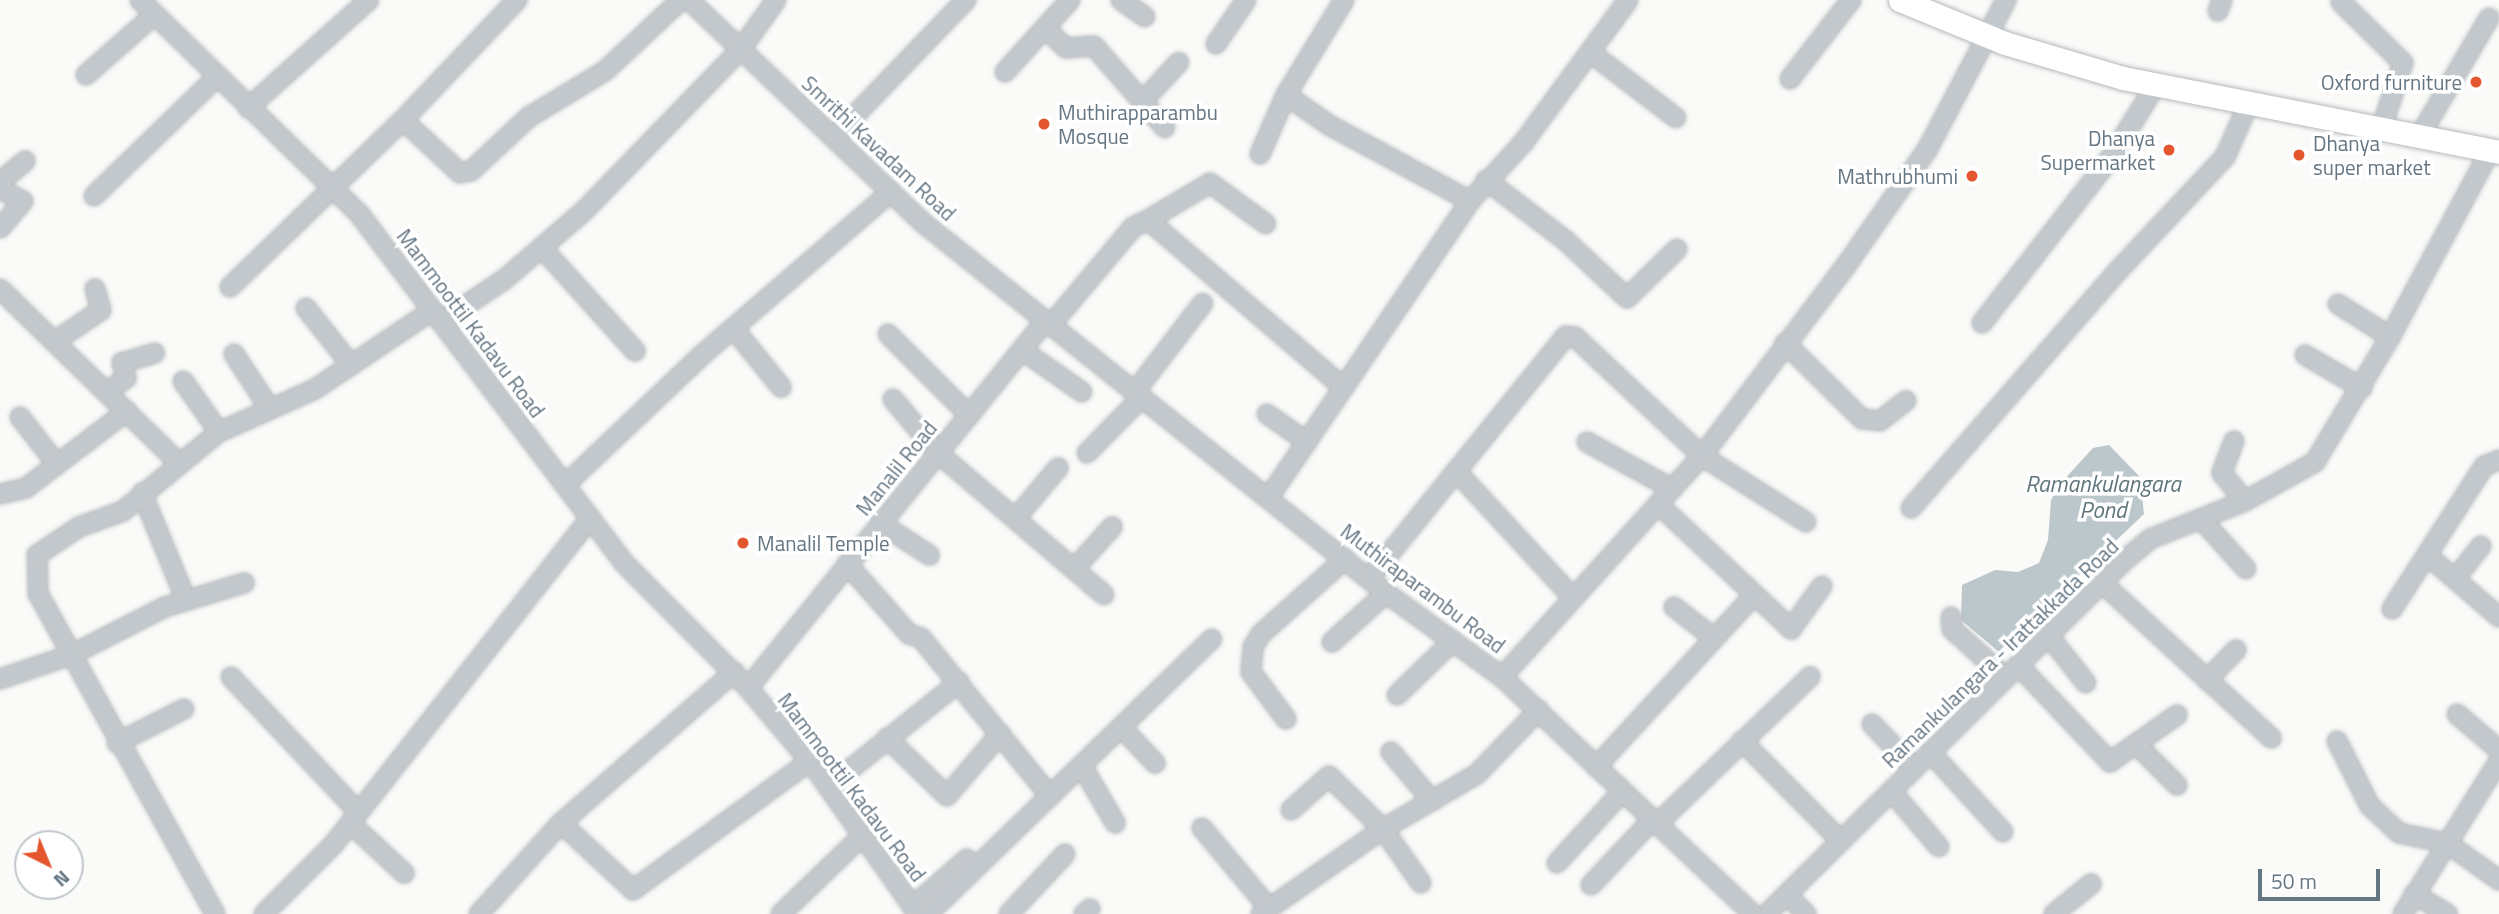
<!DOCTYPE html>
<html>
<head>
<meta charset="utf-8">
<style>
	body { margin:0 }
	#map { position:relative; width:2499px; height:914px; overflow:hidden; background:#fafaf8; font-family:"Titillium Web",sans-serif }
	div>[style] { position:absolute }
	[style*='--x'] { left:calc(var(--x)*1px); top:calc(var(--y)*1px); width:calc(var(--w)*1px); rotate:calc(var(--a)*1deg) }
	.water>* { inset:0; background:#bbc7cb }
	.roads { filter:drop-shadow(0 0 2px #b5babe) drop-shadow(0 0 2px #b5babe) }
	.minor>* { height:18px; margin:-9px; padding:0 9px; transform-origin:9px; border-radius:9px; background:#c3c8cc }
	.major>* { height:23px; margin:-11.5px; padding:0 11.5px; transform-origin:11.5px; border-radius:11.5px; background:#fff }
	.dots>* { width:19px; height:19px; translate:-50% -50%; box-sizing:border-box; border:4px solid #fff; border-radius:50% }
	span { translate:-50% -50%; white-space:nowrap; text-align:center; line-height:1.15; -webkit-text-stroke:7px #fff; paint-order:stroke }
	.poi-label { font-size:21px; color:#657683 }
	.right { translate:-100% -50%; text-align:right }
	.left { translate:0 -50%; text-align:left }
	.street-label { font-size:21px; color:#657683 }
	.water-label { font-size:23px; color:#60757c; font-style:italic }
	.north { position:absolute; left:14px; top:830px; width:70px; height:70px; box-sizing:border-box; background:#fff; border:2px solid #c1c8cd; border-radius:50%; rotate:137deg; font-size:19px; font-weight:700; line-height:28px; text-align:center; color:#657683 }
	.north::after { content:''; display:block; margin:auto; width:24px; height:32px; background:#e4572e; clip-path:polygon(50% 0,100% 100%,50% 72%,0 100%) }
	.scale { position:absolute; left:2258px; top:869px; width:122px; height:32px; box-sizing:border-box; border:4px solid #657683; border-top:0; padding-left:9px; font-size:21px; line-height:24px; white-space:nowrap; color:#657683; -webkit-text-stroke:5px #fff; paint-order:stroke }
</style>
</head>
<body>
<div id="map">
	<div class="water">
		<div style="clip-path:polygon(2109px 445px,2140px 477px,2144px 514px,1999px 652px,1961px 620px,1962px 585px,1995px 570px,2018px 572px,2039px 563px,2048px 540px,2051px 500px,2060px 484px,2093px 448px)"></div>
	</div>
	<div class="roads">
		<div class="minor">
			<div style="--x:140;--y:0;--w:308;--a:44.3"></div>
			<div style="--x:360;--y:215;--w:437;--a:52.8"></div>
			<div style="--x:624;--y:563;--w:176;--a:45.2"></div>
			<div style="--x:748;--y:688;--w:471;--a:-51"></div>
			<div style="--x:689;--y:0;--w:322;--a:43.6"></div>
			<div style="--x:922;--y:222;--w:594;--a:38.64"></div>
			<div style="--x:1386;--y:593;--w:143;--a:35.9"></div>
			<div style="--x:1502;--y:677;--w:345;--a:43.4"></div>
			<div style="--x:1121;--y:0;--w:29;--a:35"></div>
			<div style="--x:1344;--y:0;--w:111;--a:121.4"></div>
			<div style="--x:1286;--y:95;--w:52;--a:34.9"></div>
			<div style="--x:1329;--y:125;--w:160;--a:28.3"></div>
			<div style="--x:2341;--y:2;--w:87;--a:44.5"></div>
			<div style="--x:2403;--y:63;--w:71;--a:108.2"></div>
			<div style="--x:2218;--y:11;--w:12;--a:-70"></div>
			<div style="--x:1045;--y:28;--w:29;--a:44"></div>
			<div style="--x:1066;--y:48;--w:28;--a:-4"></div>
			<div style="--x:1094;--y:46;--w:108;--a:49.1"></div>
			<div style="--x:1216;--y:44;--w:53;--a:-55.7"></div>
			<div style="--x:1590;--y:52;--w:108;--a:37.5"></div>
			<div style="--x:1005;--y:72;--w:97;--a:-47.9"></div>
			<div style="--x:86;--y:75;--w:91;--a:-41.4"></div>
			<div style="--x:1790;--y:79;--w:100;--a:-52.3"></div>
			<div style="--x:1142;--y:102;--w:54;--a:-47.2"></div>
			<div style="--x:248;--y:108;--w:162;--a:-41.8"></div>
			<div style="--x:403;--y:120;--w:78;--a:42.9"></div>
			<div style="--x:460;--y:173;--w:11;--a:-10"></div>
			<div style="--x:471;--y:171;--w:79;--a:-43"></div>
			<div style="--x:529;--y:117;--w:89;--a:-31.2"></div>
			<div style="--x:605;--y:71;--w:104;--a:-43.1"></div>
			<div style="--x:835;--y:136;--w:189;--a:-46.1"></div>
			<div style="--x:2419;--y:137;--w:138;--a:-59.5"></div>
			<div style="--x:1260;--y:154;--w:64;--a:-66.2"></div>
			<div style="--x:1486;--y:180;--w:101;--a:37.3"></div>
			<div style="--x:1566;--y:241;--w:83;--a:43.1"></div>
			<div style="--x:1627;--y:298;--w:70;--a:-44.4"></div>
			<div style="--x:0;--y:182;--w:33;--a:-40"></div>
			<div style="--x:0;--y:189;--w:26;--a:28"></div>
			<div style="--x:23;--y:201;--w:35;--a:130"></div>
			<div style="--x:94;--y:196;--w:171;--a:-44.1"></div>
			<div style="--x:1148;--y:220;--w:72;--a:-30.8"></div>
			<div style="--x:1210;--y:183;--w:69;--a:36.2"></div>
			<div style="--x:542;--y:248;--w:139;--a:47.9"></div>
			<div style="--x:230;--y:287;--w:240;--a:-44"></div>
			<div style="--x:403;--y:120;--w:166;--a:-46.5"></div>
			<div style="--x:0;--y:289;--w:248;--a:44.2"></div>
			<div style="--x:2338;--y:304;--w:62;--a:32.4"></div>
			<div style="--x:306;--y:308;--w:73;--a:51.7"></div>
			<div style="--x:441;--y:322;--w:77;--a:-33.9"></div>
			<div style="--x:505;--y:279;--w:104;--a:-40.7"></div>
			<div style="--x:584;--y:211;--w:226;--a:-45.9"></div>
			<div style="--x:741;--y:49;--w:60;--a:-54.5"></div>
			<div style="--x:1982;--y:323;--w:210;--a:-52.1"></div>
			<div style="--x:2111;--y:157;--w:85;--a:-58"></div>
			<div style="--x:1050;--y:326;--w:129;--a:-50"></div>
			<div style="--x:1133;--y:227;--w:17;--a:-25"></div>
			<div style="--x:1148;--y:220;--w:258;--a:40.6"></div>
			<div style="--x:734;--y:329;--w:75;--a:51"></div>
			<div style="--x:888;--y:334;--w:115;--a:45"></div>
			<div style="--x:54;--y:342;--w:57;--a:-34.2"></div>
			<div style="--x:101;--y:310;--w:22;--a:-106"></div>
			<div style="--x:1785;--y:343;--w:108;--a:44.6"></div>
			<div style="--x:1862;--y:419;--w:18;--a:6"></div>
			<div style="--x:1880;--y:421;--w:33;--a:-38"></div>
			<div style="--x:1022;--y:350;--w:73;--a:35"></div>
			<div style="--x:234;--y:354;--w:66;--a:56.8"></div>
			<div style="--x:2305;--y:355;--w:66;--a:30.1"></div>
			<div style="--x:183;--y:381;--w:62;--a:54.8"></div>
			<div style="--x:107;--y:392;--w:24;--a:-36"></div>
			<div style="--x:126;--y:378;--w:16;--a:-105"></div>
			<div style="--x:122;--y:363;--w:34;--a:-17"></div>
			<div style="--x:1134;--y:393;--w:113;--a:-52.5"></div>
			<div style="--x:893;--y:399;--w:70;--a:50.2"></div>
			<div style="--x:938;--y:453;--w:218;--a:40.5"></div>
			<div style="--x:1267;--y:414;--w:49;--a:35"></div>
			<div style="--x:20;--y:417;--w:58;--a:52"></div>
			<div style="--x:2234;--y:441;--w:34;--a:111"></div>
			<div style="--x:2222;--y:473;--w:36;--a:51"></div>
			<div style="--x:1587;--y:442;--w:97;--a:28.9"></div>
			<div style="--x:1087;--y:453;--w:77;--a:-45.5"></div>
			<div style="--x:1456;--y:471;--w:173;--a:47.3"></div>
			<div style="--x:565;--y:485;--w:189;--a:-43.5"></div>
			<div style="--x:702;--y:355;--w:250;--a:-40.8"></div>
			<div style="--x:142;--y:493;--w:116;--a:67.6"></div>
			<div style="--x:0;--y:494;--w:27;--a:-13"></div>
			<div style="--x:26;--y:488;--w:127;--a:-37.3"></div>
			<div style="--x:1269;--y:497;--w:358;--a:-55.8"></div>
			<div style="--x:1470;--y:201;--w:79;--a:-47.6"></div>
			<div style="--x:1523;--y:143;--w:177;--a:-53.7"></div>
			<div style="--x:1658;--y:504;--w:183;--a:43.2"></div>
			<div style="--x:1791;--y:629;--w:53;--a:-54.2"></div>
			<div style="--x:1911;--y:508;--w:309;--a:-48.9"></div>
			<div style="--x:2114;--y:275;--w:162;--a:-46.8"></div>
			<div style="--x:2225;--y:157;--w:57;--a:-66.1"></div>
			<div style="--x:1015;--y:519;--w:67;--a:-49.9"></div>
			<div style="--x:2201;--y:519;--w:67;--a:48"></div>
			<div style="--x:880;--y:523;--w:59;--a:33.1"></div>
			<div style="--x:2427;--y:555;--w:95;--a:40.7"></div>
			<div style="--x:847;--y:564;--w:94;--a:48.5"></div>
			<div style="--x:909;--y:634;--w:13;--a:18"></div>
			<div style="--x:921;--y:638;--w:204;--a:50.8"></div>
			<div style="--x:1074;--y:569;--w:57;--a:-47.9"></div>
			<div style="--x:1369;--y:579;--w:313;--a:-51"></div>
			<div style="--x:1566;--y:336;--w:9;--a:6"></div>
			<div style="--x:1575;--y:337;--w:174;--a:43.1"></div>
			<div style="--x:1702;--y:456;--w:123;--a:32.4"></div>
			<div style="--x:2455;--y:579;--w:42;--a:-51.8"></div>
			<div style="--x:2101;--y:582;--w:231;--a:42.5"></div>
			<div style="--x:1674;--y:607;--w:51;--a:37.8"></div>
			<div style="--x:2392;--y:609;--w:170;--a:-57.2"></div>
			<div style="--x:2484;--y:466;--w:16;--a:-22"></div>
			<div style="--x:1951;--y:617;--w:12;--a:85"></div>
			<div style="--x:1952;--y:629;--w:72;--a:42.2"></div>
			<div style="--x:2048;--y:635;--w:61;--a:51.6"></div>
			<div style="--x:1332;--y:642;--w:73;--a:-42.2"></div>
			<div style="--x:2018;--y:665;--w:134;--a:46.5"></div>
			<div style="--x:2110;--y:762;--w:82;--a:-35"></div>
			<div style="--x:231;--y:677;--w:185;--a:46.7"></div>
			<div style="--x:1502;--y:677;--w:298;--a:-47.9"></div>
			<div style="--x:1702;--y:456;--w:237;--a:-52.9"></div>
			<div style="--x:1845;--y:267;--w:143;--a:-55"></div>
			<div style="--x:1927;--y:150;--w:170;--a:-62.2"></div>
			<div style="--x:0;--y:679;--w:75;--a:-18.7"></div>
			<div style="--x:71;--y:655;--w:106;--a:-27.1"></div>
			<div style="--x:165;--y:607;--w:83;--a:-16.9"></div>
			<div style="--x:2207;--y:680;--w:42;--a:-46"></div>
			<div style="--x:748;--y:688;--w:96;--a:49.7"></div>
			<div style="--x:810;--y:761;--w:187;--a:54.8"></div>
			<div style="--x:1397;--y:695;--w:78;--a:-44"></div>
			<div style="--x:2457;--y:714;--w:55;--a:40.6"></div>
			<div style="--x:1286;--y:719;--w:59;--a:-126.7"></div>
			<div style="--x:1251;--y:672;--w:25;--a:-85"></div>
			<div style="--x:1253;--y:647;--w:15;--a:-58"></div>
			<div style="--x:1261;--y:634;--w:113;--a:-41.8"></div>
			<div style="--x:1872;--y:724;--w:61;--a:46.3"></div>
			<div style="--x:1121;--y:727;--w:50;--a:46.6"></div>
			<div style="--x:887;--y:738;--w:83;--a:44"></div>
			<div style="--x:947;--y:796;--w:82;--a:-49.5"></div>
			<div style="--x:1742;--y:741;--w:141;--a:45.3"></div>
			<div style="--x:2337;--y:741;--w:73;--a:63.1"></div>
			<div style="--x:2370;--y:806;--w:40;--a:43"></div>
			<div style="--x:2399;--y:833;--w:49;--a:11.8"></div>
			<div style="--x:2447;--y:843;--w:64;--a:35.4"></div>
			<div style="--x:117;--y:743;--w:75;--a:-26.9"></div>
			<div style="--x:2136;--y:744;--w:58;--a:45"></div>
			<div style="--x:1391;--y:752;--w:64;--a:50.1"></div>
			<div style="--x:1930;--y:752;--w:108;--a:47.6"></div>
			<div style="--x:1082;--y:766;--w:66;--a:59.9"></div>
			<div style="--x:1596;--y:767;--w:234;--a:-47.4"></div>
			<div style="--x:828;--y:787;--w:168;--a:-38.7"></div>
			<div style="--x:1892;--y:792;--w:72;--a:49.5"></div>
			<div style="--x:1291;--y:810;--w:51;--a:-41.8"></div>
			<div style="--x:1329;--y:776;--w:76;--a:44.5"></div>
			<div style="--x:1383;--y:829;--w:66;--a:54.9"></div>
			<div style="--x:350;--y:823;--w:74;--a:42.8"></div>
			<div style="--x:561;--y:823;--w:98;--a:42.9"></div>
			<div style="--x:633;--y:890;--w:219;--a:-36.1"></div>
			<div style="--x:1656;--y:825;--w:214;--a:-43.9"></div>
			<div style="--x:1202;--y:828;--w:104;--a:50.1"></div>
			<div style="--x:1557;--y:863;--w:95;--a:-47.6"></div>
			<div style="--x:1591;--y:885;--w:89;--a:-46.8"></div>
			<div style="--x:2414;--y:894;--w:39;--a:31"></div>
			<div style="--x:1787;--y:895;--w:27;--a:45"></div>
			<div style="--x:912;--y:907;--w:73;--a:-41.1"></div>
			<div style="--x:215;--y:914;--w:366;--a:-118.9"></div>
			<div style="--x:38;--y:594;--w:39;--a:-91"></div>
			<div style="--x:37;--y:555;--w:50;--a:-33.7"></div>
			<div style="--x:79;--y:527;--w:47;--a:-20"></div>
			<div style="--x:123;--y:511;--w:124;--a:-39.5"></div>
			<div style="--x:219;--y:432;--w:105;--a:-24.1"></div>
			<div style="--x:315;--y:389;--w:142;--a:-33.8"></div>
			<div style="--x:264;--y:914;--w:98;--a:-45"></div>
			<div style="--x:333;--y:845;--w:416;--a:-51.8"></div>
			<div style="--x:479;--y:914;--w:122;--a:-48"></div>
			<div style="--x:561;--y:823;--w:230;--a:-41.1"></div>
			<div style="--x:781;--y:914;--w:111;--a:-43.9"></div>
			<div style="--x:928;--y:914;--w:395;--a:-44.1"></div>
			<div style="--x:1009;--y:914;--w:82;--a:-47"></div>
			<div style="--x:1084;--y:914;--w:8;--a:-40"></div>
			<div style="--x:1261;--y:914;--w:149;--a:-34.9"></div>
			<div style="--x:1383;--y:829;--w:109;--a:-30.3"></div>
			<div style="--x:1477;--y:774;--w:89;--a:-45.9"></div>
			<div style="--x:1767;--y:914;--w:503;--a:-44.68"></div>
			<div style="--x:2125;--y:560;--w:33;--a:-40"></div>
			<div style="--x:2150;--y:539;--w:102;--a:-21.8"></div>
			<div style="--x:2245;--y:501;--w:80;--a:-29.1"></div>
			<div style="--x:2315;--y:462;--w:146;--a:-59"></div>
			<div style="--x:2390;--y:337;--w:211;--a:-61.7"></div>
			<div style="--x:2054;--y:914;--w:48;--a:-39"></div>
			<div style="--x:2403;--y:914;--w:181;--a:-57.9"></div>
		</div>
		<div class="major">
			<div style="--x:1900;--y:0;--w:113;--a:22.3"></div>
			<div style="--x:2005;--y:43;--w:123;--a:16.5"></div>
			<div style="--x:2123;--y:78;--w:383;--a:11.1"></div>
		</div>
	</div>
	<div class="dots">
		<div style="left:2476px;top:82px;background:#e4572e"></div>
		<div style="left:1044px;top:124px;background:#e4572e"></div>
		<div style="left:2169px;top:150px;background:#e4572e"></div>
		<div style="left:2299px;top:155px;background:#e4572e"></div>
		<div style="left:1972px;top:176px;background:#e4572e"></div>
		<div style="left:743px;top:543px;background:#e4572e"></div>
	</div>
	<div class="poi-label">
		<span class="right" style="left:2462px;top:82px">Oxford furniture</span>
		<span class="left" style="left:1058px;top:124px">Muthirapparambu<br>Mosque</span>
		<span class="right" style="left:2155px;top:150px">Dhanya<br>Supermarket</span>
		<span class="left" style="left:2313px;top:155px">Dhanya<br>super market</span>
		<span class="right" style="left:1958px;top:176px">Mathrubhumi</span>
		<span class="left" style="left:757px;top:543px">Manalil Temple</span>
	</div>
	<div class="street-label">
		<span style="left:879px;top:148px;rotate:43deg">Smrithi Kavadam Road</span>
		<span style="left:471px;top:323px;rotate:53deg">Mammoottil Kadavu Road</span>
		<span style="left:896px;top:468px;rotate:-51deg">Manalil Road</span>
		<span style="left:1423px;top:588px;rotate:37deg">Muthiraparambu Road</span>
		<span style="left:2000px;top:653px;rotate:-44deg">Ramankulangara - Irattakkada Road</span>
		<span style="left:852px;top:787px;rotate:53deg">Mammoottil Kadavu Road</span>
	</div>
	<div class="water-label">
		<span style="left:2103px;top:497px">Ramankulangara<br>Pond</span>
	</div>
	<div class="north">N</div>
	<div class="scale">50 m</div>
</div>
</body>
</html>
